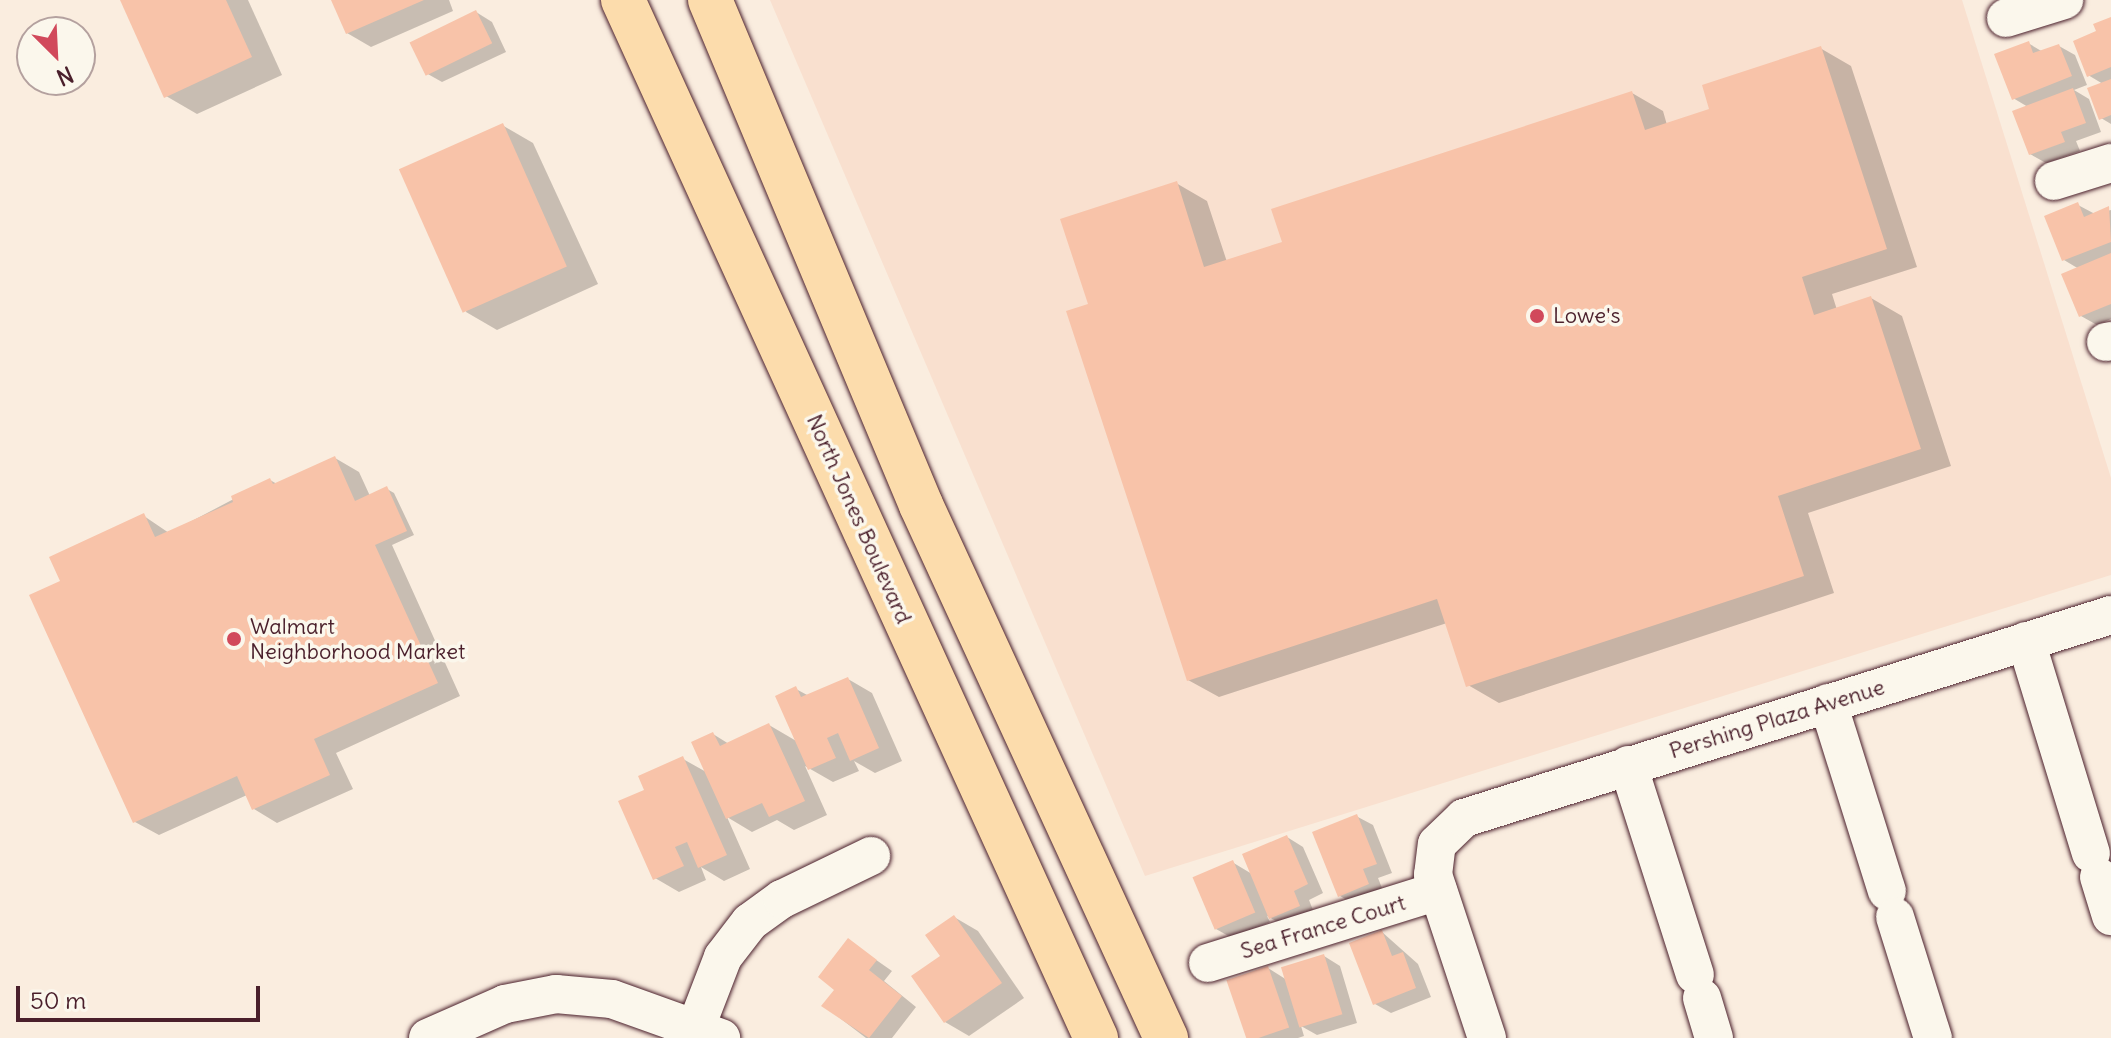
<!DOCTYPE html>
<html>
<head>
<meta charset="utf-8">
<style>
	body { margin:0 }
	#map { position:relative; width:2111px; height:1038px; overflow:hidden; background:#faeddf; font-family:Delius,sans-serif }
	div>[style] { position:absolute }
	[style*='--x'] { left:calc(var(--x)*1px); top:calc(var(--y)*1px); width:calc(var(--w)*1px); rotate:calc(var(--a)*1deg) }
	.built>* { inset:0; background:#f9e0cf }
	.shadow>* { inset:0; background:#0003 }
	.building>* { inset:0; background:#f8c3a9; transform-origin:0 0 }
	.roads { filter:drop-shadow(0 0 2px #4a1f2b) drop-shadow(0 0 2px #4a1f2b) }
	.minor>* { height:38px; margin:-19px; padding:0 19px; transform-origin:19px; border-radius:19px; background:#fbf7ec }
	.major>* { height:44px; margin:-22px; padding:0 22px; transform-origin:22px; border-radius:22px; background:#fcdcac }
	.dots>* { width:22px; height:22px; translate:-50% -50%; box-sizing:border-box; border:4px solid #fbf7ec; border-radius:50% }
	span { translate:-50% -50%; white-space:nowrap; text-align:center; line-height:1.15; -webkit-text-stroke:7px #fbf7ec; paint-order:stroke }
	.poi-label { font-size:22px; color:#4a1f2b }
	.left { translate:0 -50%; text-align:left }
	.street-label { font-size:22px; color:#4a1f2b }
	.north { position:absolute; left:16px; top:16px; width:80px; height:80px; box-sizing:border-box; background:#fbf7ec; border:2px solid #b4a19f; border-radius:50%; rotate:156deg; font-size:22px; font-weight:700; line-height:32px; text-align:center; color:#4a1f2b }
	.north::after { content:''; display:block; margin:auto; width:28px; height:36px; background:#d1495b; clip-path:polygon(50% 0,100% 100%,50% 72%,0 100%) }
	.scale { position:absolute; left:16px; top:986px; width:244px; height:36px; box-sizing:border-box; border:4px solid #4a1f2b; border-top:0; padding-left:10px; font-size:24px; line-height:28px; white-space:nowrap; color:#4a1f2b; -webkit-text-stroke:6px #fbf7ec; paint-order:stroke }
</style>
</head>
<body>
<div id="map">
	<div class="built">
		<div style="clip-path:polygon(770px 0,1962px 0,2111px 478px,2111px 575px,1145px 876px)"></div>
	</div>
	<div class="shadow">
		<div style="clip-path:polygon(122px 0,248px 0,282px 75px,197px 114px,166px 96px)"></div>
		<div style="clip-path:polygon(333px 0,449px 0,453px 11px,371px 47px,347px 33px)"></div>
		<div style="clip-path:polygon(476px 12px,492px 22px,506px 52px,442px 82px,426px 73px)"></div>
		<div style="clip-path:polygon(2111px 19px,2111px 124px,2101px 118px,2103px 84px,2088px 75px,2099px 32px)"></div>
		<div style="clip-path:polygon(2028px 43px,2043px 52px,2059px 46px,2075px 55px,2087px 85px,2074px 90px,2089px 99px,2101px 132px,2076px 141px,2080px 151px,2046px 163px,2030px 154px,2028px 107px,2013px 98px)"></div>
		<div style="clip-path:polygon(1820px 48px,1851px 66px,1917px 267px,1832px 294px,1837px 310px,1871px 298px,1902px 316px,1951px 466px,1808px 513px,1834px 593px,1499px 703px,1468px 685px,1447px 623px,1219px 697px,1188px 680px,1091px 305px,1176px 183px,1207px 201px,1227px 262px,1284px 244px,1632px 93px,1663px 111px,1667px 125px,1712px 110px)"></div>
		<div style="clip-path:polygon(502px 125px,533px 143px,598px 284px,497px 330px,466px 312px)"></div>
		<div style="clip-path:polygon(2078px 205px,2095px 214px,2111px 210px,2111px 319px,2097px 325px,2081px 316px,2079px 269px,2064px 260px)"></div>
		<div style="clip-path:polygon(335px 458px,359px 472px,370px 496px,387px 489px,394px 493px,414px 535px,392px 545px,460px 696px,336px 753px,353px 789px,277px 823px,254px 809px,247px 795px,159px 835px,135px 822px,63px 582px,144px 516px,169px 533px,270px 480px,277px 484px)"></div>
		<div style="clip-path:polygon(848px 679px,872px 693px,902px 761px,875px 773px,854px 761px,859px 771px,833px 782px,805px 766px,827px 815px,794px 830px,777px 820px,752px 832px,727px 817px,750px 869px,724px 881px,701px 867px,706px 880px,679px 892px,655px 878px,646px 791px,683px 759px,708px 773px,713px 734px,729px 744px,769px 725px,798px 742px,796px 689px,809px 696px)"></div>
		<div style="clip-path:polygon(1356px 816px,1373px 825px,1392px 873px,1378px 878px,1384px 893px,1356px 905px,1340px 896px)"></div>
		<div style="clip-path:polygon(1287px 837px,1303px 847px,1323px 893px,1309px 900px,1315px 915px,1287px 927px,1267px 916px,1270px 922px,1232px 938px,1216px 929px,1232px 862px,1252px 874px)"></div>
		<div style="clip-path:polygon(954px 917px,978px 931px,1024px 998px,969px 1036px,945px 1022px,942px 956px)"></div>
		<div style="clip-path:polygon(1382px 932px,1418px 964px,1431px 997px,1391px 1013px,1375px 1004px)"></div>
		<div style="clip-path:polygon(849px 941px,892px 971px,884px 981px,916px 1007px,892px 1038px,866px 1038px,824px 1006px,836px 989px)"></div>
		<div style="clip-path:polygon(1324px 956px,1340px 966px,1357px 1023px,1317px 1035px,1301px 1026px,1304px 1036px,1298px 1038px,1249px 1038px,1229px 982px,1268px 968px,1287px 980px)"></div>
	</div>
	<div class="building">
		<div style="clip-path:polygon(120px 0,226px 0,252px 57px,164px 98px)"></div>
		<div style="clip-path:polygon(331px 0,424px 0,346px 34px)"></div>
		<div style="left:476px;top:10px;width:37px;height:74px;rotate:64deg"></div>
		<div style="clip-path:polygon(2111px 17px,2111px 67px,2087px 77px,2073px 41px,2096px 31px,2093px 24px)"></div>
		<div style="clip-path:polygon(2029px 41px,2033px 53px,2059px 44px,2072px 76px,2012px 100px,1994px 54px)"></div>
		<div style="clip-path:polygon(1821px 46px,1887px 249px,1802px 277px,1814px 315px,1871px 296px,1921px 449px,1778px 496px,1804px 576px,1466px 687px,1437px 599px,1187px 681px,1066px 311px,1088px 304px,1060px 219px,1177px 181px,1204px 267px,1282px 242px,1271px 209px,1632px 91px,1645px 130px,1709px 109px,1702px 85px)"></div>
		<div style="clip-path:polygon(2111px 79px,2111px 115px,2099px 120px,2087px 88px)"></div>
		<div style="clip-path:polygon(2073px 88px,2086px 123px,2061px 132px,2065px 142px,2029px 155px,2012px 111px)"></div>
		<div style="left:503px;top:123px;width:157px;height:114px;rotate:66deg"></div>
		<div style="clip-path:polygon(2078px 202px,2084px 217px,2109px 206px,2111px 242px,2062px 261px,2044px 216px)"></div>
		<div style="clip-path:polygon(2111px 253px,2111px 304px,2079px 317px,2061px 274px)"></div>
		<div style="clip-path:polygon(335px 456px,355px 501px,387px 486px,407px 531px,375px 545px,438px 683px,314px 739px,330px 775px,252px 810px,237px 776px,133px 823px,29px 595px,60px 581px,49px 557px,144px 513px,155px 537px,233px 502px,231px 496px,270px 478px,273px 484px)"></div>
		<div style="clip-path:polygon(848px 677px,879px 748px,850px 761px,838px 733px,827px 738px,836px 758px,808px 770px,775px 696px,796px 686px,801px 697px)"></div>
		<div style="clip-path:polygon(769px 723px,805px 801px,769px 817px,762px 803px,726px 819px,691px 742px,713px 732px,720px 746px)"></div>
		<div style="clip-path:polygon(683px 756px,727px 855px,698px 868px,687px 842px,675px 847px,684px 866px,653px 880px,618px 801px,644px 790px,638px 776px)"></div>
		<div style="clip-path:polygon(1357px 814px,1377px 864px,1363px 869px,1369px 884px,1338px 897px,1312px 832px)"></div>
		<div style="clip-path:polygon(1287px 835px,1308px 884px,1294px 891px,1300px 906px,1269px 919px,1242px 854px)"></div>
		<div style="left:1233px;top:860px;width:57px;height:44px;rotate:67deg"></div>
		<div style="clip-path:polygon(954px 915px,1002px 983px,944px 1023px,911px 976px,940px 956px,925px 935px)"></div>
		<div style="clip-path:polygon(1382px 930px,1392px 956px,1403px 952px,1416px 988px,1373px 1005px,1349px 943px)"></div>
		<div style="clip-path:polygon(848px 938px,877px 960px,869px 970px,902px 996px,869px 1038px,821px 1006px,834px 990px,818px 977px)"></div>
		<div style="left:1324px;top:954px;width:63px;height:45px;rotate:73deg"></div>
		<div style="left:1268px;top:966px;width:65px;height:44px;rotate:71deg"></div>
	</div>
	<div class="roads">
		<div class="minor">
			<div style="--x:2006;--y:18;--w:61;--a:-17.2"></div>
			<div style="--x:2054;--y:181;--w:60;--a:-17.5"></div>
			<div style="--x:2106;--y:342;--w:5;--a:-11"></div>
			<div style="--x:2026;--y:641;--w:222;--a:73"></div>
			<div style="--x:1828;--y:703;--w:197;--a:72.6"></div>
			<div style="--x:1628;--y:765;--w:220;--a:72.3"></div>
			<div style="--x:2099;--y:877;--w:41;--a:72.9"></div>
			<div style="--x:1895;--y:917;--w:127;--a:72.6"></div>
			<div style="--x:1208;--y:963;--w:241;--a:-17.4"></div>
			<div style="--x:1702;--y:998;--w:42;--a:73.3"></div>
			<div style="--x:696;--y:1027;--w:75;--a:-68.9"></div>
			<div style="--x:723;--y:957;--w:44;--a:-52.4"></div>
			<div style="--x:750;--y:922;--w:39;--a:-36"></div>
			<div style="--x:782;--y:899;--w:99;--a:-25.8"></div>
			<div style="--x:428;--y:1038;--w:84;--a:-23.8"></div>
			<div style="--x:505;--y:1004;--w:52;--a:-11.1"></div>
			<div style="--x:556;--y:994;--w:56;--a:5.1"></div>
			<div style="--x:612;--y:999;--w:116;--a:19.7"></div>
			<div style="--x:1487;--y:1038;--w:172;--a:-108.3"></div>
			<div style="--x:1433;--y:875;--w:31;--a:-83"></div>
			<div style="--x:1437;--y:844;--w:37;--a:-44"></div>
			<div style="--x:1464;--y:818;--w:678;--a:-17.42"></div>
		</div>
		<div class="major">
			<div style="--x:623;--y:0;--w:1141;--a:65.5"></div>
			<div style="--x:710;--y:0;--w:547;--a:67.32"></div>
			<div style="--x:921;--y:505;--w:587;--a:65.31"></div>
		</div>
	</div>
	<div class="dots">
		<div style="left:1537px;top:316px;background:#d1495b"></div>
		<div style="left:234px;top:639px;background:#d1495b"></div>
	</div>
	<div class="poi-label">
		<span class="left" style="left:1553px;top:316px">Lowe's</span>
		<span class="left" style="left:250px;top:639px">Walmart<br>Neighborhood Market</span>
	</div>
	<div class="street-label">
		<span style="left:859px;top:519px;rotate:66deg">North Jones Boulevard</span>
		<span style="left:1777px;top:719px;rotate:-17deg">Pershing Plaza Avenue</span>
		<span style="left:1323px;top:927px;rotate:-17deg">Sea France Court</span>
	</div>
	<div class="north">N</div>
	<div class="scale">50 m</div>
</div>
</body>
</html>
